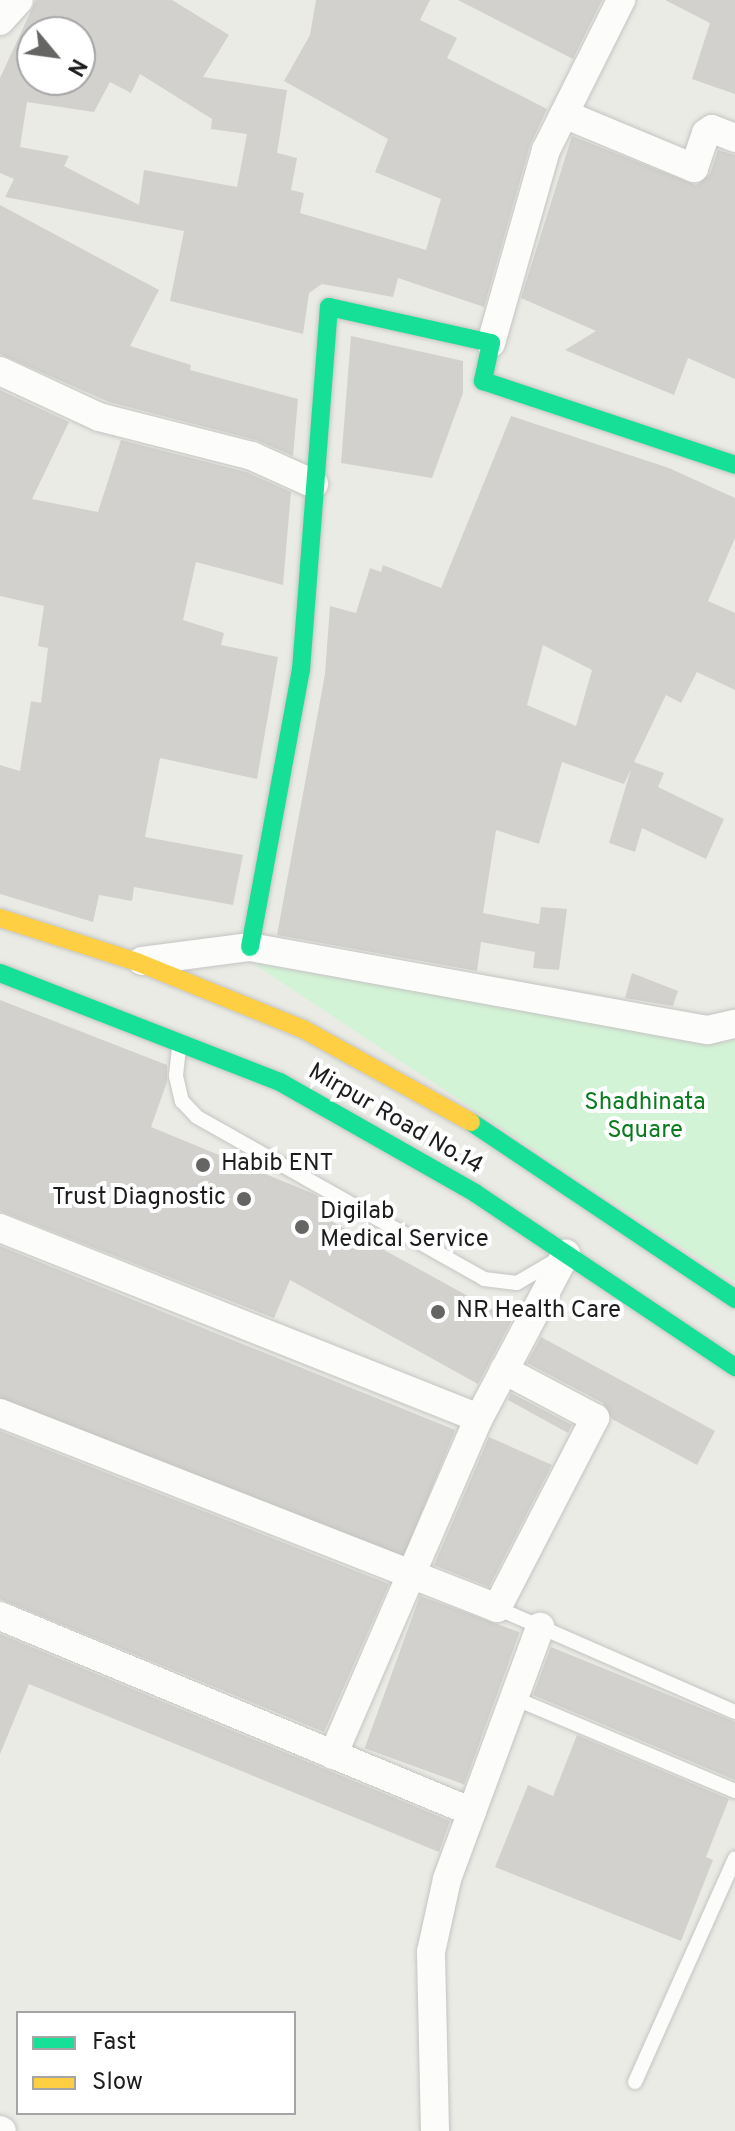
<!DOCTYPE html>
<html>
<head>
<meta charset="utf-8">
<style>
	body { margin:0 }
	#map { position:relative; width:735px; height:2131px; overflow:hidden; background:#ebebe6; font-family:Overpass,sans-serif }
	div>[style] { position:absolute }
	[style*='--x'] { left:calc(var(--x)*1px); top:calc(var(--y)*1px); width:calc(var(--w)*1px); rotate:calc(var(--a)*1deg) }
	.park>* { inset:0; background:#d3f3d6 }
	.building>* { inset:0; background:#d2d1cd; transform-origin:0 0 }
	.roads { filter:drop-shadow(0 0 2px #c4c4c2) drop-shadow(0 0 2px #c4c4c2) }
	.lane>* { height:14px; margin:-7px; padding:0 7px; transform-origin:7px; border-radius:7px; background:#fcfcfb }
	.street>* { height:28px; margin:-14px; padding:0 14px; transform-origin:14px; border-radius:14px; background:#fcfcfb }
	.fast>* { height:18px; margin:-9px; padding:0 9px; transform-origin:9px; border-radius:9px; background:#16e098 }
	.slow>* { height:18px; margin:-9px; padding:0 9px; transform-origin:9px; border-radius:9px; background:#ffcf43 }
	.dots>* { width:22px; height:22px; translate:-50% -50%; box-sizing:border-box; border:4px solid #fff; border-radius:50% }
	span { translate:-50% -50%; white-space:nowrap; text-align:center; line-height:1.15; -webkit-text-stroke:8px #fff; paint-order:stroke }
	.park-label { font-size:24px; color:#0b7b1f }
	.street-label { font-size:24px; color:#1d1d1d }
	.poi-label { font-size:24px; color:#1d1d1d }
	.left { translate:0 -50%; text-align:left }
	.right { translate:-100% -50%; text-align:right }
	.legend { position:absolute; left:16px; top:2011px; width:280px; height:104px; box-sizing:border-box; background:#fff; border:2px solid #a5a5a5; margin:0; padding:10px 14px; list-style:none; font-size:24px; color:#1d1d1d }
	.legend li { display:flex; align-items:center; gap:16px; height:40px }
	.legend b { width:40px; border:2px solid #a5a5a5 }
	.north { position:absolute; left:16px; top:16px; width:80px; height:80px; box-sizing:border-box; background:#fff; border:2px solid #a5a5a5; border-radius:50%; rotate:119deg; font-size:22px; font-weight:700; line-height:32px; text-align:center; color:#1d1d1d }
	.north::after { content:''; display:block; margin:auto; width:28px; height:36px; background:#656563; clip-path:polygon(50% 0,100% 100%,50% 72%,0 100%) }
</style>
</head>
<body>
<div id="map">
	<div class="park">
		<div style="clip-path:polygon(252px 963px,724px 1043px,735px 1040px,735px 1282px)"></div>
	</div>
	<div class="building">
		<div style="clip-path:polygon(evenodd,36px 0,172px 0,229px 35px,203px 77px,287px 90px,277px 153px,297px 158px,291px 190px,304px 193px,300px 213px,426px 250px,441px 199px,375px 172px,388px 139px,284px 81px,310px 35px,316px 0,430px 0,420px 20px,457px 38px,447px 58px,547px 109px,530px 145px,484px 307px,398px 278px,393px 297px,322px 284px,309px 293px,303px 334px,283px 329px,170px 301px,184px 231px,5px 197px,14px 179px,0 173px,0 78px,36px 0,32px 32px,80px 32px,80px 80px,32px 80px,32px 32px,36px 0,140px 74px,212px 119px,211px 129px,247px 134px,237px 187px,144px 170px,139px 205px,64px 166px,69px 156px,20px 147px,27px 102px,94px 112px,110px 82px,131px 93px,140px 74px)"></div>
		<div style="clip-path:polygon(458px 0,602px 0,573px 59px)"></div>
		<div style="clip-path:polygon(665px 0,735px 0,735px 94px,692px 79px,710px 23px)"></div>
		<div style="clip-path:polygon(572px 136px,696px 185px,710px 174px,718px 150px,735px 155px,735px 379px,688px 358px,674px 395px,565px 350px,596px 331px,521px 298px)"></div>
		<div style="clip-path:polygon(0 205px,159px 290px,130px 346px,191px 365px,190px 370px,298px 399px,293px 456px,256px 440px,109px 402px,0 354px)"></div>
		<div style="clip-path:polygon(351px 336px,463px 361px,463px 393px,432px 478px,341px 463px)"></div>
		<div style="clip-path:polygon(0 390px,69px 422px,32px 499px,98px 512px,121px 440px,246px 472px,291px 492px,283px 585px,196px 562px,183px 620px,224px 633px,221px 645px,278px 657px,257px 779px,160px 758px,145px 837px,243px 855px,233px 905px,134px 887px,132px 901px,99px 895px,93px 922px,0 894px,0 765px,20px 771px,31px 701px,41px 703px,48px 648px,38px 646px,44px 606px,0 596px)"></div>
		<div style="clip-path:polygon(evenodd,511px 416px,669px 468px,735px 498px,735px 538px,708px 601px,735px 613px,735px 690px,697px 672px,681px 703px,666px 695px,634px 762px,664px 773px,658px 787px,724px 819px,706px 859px,642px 828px,635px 852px,609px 843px,631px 769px,624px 784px,562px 762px,539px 844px,496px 830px,483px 913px,539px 924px,541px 907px,567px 909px,559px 970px,533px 968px,535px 952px,481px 942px,477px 971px,277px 935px,325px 674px,330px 606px,356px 613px,370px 568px,381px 572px,383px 565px,441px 588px,511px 416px,543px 645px,592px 670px,576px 726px,527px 705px,543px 645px)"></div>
		<div style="clip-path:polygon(632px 973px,678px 991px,673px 1006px,625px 998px)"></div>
		<div style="clip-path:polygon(0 1000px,167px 1065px,167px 1082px,151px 1127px,314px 1194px,326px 1201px,320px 1215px,512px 1320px,478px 1384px,290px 1280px,274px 1318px,0 1211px)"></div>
		<div style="left:0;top:1246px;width:491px;height:150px;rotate:22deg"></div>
		<div style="clip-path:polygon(541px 1337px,715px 1431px,697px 1465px,612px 1419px,603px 1403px,527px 1363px)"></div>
		<div style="clip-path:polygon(511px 1393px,572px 1425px,568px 1433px,508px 1400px)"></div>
		<div style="clip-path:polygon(0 1431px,389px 1584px,324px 1732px,0 1599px)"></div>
		<div style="clip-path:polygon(489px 1437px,552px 1465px,489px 1587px,434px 1565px)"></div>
		<div style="left:420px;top:1596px;width:106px;height:162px;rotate:20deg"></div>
		<div style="clip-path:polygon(0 1634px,450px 1821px,439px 1852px,29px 1684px,0 1754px)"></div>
		<div style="clip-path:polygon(551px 1647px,735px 1722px,735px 1780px,533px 1695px)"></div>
		<div style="clip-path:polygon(577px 1735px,729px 1799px,706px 1857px,713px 1860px,681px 1941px,495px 1867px,528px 1785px,553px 1796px)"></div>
	</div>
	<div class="roads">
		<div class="lane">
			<div style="--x:179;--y:1047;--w:29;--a:96"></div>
			<div style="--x:176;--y:1076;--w:26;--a:77"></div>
			<div style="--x:182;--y:1101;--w:22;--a:47"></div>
			<div style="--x:197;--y:1117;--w:330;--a:29.4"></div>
			<div style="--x:484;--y:1279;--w:33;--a:7"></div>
			<div style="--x:517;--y:1283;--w:48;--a:-30.3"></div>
			<div style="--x:497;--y:1608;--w:260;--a:23.6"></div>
			<div style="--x:514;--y:1698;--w:240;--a:22.8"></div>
			<div style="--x:635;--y:2082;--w:245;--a:-65.9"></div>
		</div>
		<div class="street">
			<div style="--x:0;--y:21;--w:28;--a:-48"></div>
			<div style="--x:564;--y:114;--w:141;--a:22.6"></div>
			<div style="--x:694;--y:168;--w:37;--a:-71"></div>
			<div style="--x:706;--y:133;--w:7;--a:-34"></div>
			<div style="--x:712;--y:129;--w:25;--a:21"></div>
			<div style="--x:491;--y:343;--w:201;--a:-74.1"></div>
			<div style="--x:546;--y:150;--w:168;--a:-63.4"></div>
			<div style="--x:0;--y:371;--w:109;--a:24.9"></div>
			<div style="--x:99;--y:417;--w:158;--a:14.3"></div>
			<div style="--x:252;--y:456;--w:68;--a:24.3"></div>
			<div style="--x:142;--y:961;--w:109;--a:-7.4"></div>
			<div style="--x:250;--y:947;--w:465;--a:10.3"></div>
			<div style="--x:708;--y:1030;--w:28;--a:-13"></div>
			<div style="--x:0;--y:1228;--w:515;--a:21.64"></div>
			<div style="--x:0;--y:1413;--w:534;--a:21.42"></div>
			<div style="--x:497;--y:1608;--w:214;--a:-62.7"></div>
			<div style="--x:595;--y:1418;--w:103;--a:-152.2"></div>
			<div style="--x:0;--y:1616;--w:511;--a:22.55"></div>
			<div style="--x:333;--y:1755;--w:367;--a:-66.6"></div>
			<div style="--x:479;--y:1418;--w:186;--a:-62.1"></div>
			<div style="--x:0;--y:2130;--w:2;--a:27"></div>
			<div style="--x:435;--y:2131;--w:179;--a:-91.3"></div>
			<div style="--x:431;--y:1952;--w:75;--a:-77.6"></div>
			<div style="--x:447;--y:1879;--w:269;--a:-69.7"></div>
		</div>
		<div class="fast">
			<div style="--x:250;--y:947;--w:282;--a:-79.6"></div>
			<div style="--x:301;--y:670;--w:364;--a:-85.6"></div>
			<div style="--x:329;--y:307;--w:166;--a:12.5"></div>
			<div style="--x:491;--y:343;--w:39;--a:102"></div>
			<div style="--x:483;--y:381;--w:266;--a:18.4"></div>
			<div style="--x:0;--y:973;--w:300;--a:21.3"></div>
			<div style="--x:280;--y:1082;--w:224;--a:29.6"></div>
			<div style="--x:475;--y:1193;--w:313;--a:33.8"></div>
			<div style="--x:471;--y:1122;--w:318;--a:33.8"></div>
		</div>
		<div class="slow">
			<div style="--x:0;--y:918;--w:144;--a:17.8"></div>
			<div style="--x:137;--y:962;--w:179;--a:22"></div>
			<div style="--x:303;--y:1029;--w:192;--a:29"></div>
		</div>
	</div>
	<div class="dots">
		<div style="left:203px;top:1165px;background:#656563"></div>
		<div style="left:244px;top:1199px;background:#656563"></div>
		<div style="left:302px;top:1227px;background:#656563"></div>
		<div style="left:438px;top:1312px;background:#656563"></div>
	</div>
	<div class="park-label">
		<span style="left:645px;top:1118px">Shadhinata<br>Square</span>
	</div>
	<div class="street-label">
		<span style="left:395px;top:1120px;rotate:30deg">Mirpur Road No.14</span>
	</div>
	<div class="poi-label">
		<span class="left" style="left:221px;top:1165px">Habib ENT</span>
		<span class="right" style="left:226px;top:1199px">Trust Diagnostic</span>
		<span class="left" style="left:320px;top:1227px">Digilab<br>Medical Service</span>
		<span class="left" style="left:456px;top:1312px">NR Health Care</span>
	</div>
	<ul class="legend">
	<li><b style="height:10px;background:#16e098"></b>Fast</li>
	<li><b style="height:10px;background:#ffcf43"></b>Slow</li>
	</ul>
	<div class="north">N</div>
</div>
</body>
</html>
